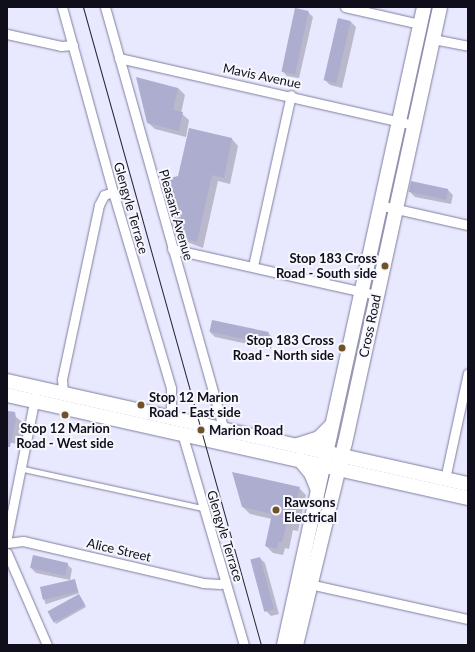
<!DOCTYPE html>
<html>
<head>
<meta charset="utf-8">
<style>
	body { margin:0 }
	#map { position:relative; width:475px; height:652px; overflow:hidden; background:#e8e8fe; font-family:Lato,sans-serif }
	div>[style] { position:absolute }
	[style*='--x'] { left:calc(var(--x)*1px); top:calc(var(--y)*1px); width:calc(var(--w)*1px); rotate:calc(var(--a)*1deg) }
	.shadow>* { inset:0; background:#0003; transform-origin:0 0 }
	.building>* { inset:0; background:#adadcf; transform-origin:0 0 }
	.roads { filter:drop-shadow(0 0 1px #7f7fa0) drop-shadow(0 0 1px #7f7fa0) }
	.service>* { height:4.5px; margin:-2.25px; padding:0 2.25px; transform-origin:2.25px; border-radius:2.25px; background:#fff }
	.minor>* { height:9px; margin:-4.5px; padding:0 4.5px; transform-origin:4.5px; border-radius:4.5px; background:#fff }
	.primary>* { height:14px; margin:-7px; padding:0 7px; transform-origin:7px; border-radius:7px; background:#fff }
	.trunk>* { height:14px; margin:-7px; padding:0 7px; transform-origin:7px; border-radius:7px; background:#fff }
	.tram>* { height:1px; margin:-0.5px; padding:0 0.5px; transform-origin:0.5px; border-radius:0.5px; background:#272633 }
	.dots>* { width:11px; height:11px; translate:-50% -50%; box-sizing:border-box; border:2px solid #f7f7fe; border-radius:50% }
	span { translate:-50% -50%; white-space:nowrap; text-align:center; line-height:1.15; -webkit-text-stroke:4px #f7f7fe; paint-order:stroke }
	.street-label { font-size:13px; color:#0f0e1a }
	.poi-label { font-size:13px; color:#0f0e1a; font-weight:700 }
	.right { translate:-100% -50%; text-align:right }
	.left { translate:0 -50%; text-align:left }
	.frame { position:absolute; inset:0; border:8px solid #0f0e1a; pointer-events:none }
</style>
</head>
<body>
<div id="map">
	<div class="shadow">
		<div style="clip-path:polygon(308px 12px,313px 17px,299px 78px,287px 76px,282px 71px)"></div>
		<div style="clip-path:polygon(338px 19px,351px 22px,356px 27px,342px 88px,330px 85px,325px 80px)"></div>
		<div style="clip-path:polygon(178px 88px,185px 95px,181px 113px,189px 120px,186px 137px,155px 129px,147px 122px)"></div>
		<div style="clip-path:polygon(190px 130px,232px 139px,238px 146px,230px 184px,218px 181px,203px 248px,187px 242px,181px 236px)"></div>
		<div style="clip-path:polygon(448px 190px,453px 195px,451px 204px,415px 197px,410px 192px)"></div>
		<div style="clip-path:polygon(210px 332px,268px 333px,273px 338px,271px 349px,215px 337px)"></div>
		<div style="clip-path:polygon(7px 410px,25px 424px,22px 445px,7px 442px)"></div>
		<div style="clip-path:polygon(299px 488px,306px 495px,298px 531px,293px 530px,289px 549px,285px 548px,283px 555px,273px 553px,266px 546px,272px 519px,250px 514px,243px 507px)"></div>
		<div style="clip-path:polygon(260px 558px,265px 563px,279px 614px,271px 616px,266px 611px)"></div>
		<div style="clip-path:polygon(67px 564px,72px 569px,70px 580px,36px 573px,31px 568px)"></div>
		<div style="left:75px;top:581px;width:13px;height:35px;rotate:72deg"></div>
		<div style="clip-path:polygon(80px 597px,86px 607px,56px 624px,55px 623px)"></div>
	</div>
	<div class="building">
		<div style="left:295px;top:8px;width:14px;height:65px;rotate:12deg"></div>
		<div style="left:338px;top:18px;width:13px;height:64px;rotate:13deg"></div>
		<div style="clip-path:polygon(136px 77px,178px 88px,173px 110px,183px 112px,179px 131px,147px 123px)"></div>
		<div style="clip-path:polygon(189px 128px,232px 138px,224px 178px,212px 175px,197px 242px,180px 237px,163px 180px,178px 176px)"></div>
		<div style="left:411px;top:181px;width:38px;height:11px;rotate:12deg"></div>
		<div style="left:212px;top:320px;width:58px;height:12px;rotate:12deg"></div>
		<div style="clip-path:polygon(7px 411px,15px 412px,16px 418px,10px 447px,7px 447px)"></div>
		<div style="clip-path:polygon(232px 472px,300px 487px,291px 525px,287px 523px,282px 542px,278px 542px,277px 549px,265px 546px,272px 514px,242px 507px)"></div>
		<div style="left:33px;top:555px;width:36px;height:13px;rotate:13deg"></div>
		<div style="left:260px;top:557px;width:54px;height:10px;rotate:75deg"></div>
		<div style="left:75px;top:579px;width:13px;height:36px;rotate:77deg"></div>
		<div style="left:79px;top:594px;width:13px;height:36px;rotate:61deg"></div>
	</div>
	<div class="roads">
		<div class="service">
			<div style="--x:19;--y:468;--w:188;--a:12.3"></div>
		</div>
		<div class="minor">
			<div style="--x:62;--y:7;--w:192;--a:74.6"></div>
			<div style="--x:113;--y:192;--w:204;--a:73.5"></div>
			<div style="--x:171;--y:388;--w:28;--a:90"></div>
			<div style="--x:105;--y:7;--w:438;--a:74.3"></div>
			<div style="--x:345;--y:7;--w:77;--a:12.8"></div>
			<div style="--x:7;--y:34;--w:55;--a:12.5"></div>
			<div style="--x:61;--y:46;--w:12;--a:-5"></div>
			<div style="--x:433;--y:39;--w:36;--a:11"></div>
			<div style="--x:119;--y:58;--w:303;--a:12.8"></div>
			<div style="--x:379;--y:205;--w:91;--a:12.7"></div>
			<div style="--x:172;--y:249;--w:209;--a:12.7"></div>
			<div style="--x:253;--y:266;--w:175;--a:-77.5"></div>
			<div style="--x:63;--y:393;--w:14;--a:-94"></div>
			<div style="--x:62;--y:379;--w:178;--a:-78"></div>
			<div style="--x:99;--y:205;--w:11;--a:-63"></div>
			<div style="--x:104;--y:195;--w:9;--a:-18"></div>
			<div style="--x:182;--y:433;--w:221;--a:73.7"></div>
			<div style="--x:445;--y:479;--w:108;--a:-77.8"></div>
			<div style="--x:7;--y:537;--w:143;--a:-78.7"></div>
			<div style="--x:7;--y:543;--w:16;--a:-7"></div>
			<div style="--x:23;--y:541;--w:185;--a:13.1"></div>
			<div style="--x:203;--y:583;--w:17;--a:3"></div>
			<div style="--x:220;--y:584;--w:5;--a:-22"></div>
			<div style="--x:7;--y:553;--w:100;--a:66.5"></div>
			<div style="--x:305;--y:583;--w:167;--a:12.5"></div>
		</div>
		<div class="primary">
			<div style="--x:7;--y:381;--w:472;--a:12.6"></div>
			<div style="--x:7;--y:395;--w:472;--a:12.6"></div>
			<div style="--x:298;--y:445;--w:22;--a:-18"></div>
			<div style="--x:319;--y:438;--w:18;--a:-45"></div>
			<div style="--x:300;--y:460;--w:17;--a:50"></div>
			<div style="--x:311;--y:473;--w:18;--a:68"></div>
		</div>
		<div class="trunk">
			<div style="--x:284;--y:645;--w:653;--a:-77.62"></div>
			<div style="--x:296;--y:645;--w:208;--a:-76.4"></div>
			<div style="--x:345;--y:443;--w:446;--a:-77.7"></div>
		</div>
	</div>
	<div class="tram">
		<div style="--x:83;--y:7;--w:662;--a:74.41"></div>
	</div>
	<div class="dots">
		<div style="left:385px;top:266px;background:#705226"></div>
		<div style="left:342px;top:348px;background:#705226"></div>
		<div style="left:141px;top:405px;background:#705226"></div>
		<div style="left:65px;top:415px;background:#705226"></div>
		<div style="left:201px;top:430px;background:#705226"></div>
		<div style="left:276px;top:510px;background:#705226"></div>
	</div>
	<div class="street-label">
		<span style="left:262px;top:76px;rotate:12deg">Mavis Avenue</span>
		<span style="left:131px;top:208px;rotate:74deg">Glengyle Terrace</span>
		<span style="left:176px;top:215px;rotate:74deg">Pleasant Avenue</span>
		<span style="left:370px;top:326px;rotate:-78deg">Cross Road</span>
		<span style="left:225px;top:536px;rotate:73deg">Glengyle Terrace</span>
		<span style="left:119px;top:550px;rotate:13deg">Alice Street</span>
	</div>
	<div class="poi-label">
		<span class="right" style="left:377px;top:266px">Stop 183 Cross<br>Road - South side</span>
		<span class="right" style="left:334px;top:348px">Stop 183 Cross<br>Road - North side</span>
		<span class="left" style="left:149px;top:405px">Stop 12 Marion<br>Road - East side</span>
		<span style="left:65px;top:436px">Stop 12 Marion<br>Road - West side</span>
		<span class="left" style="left:209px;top:430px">Marion Road</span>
		<span class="left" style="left:284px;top:510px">Rawsons<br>Electrical</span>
	</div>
	<div class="frame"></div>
</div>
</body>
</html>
